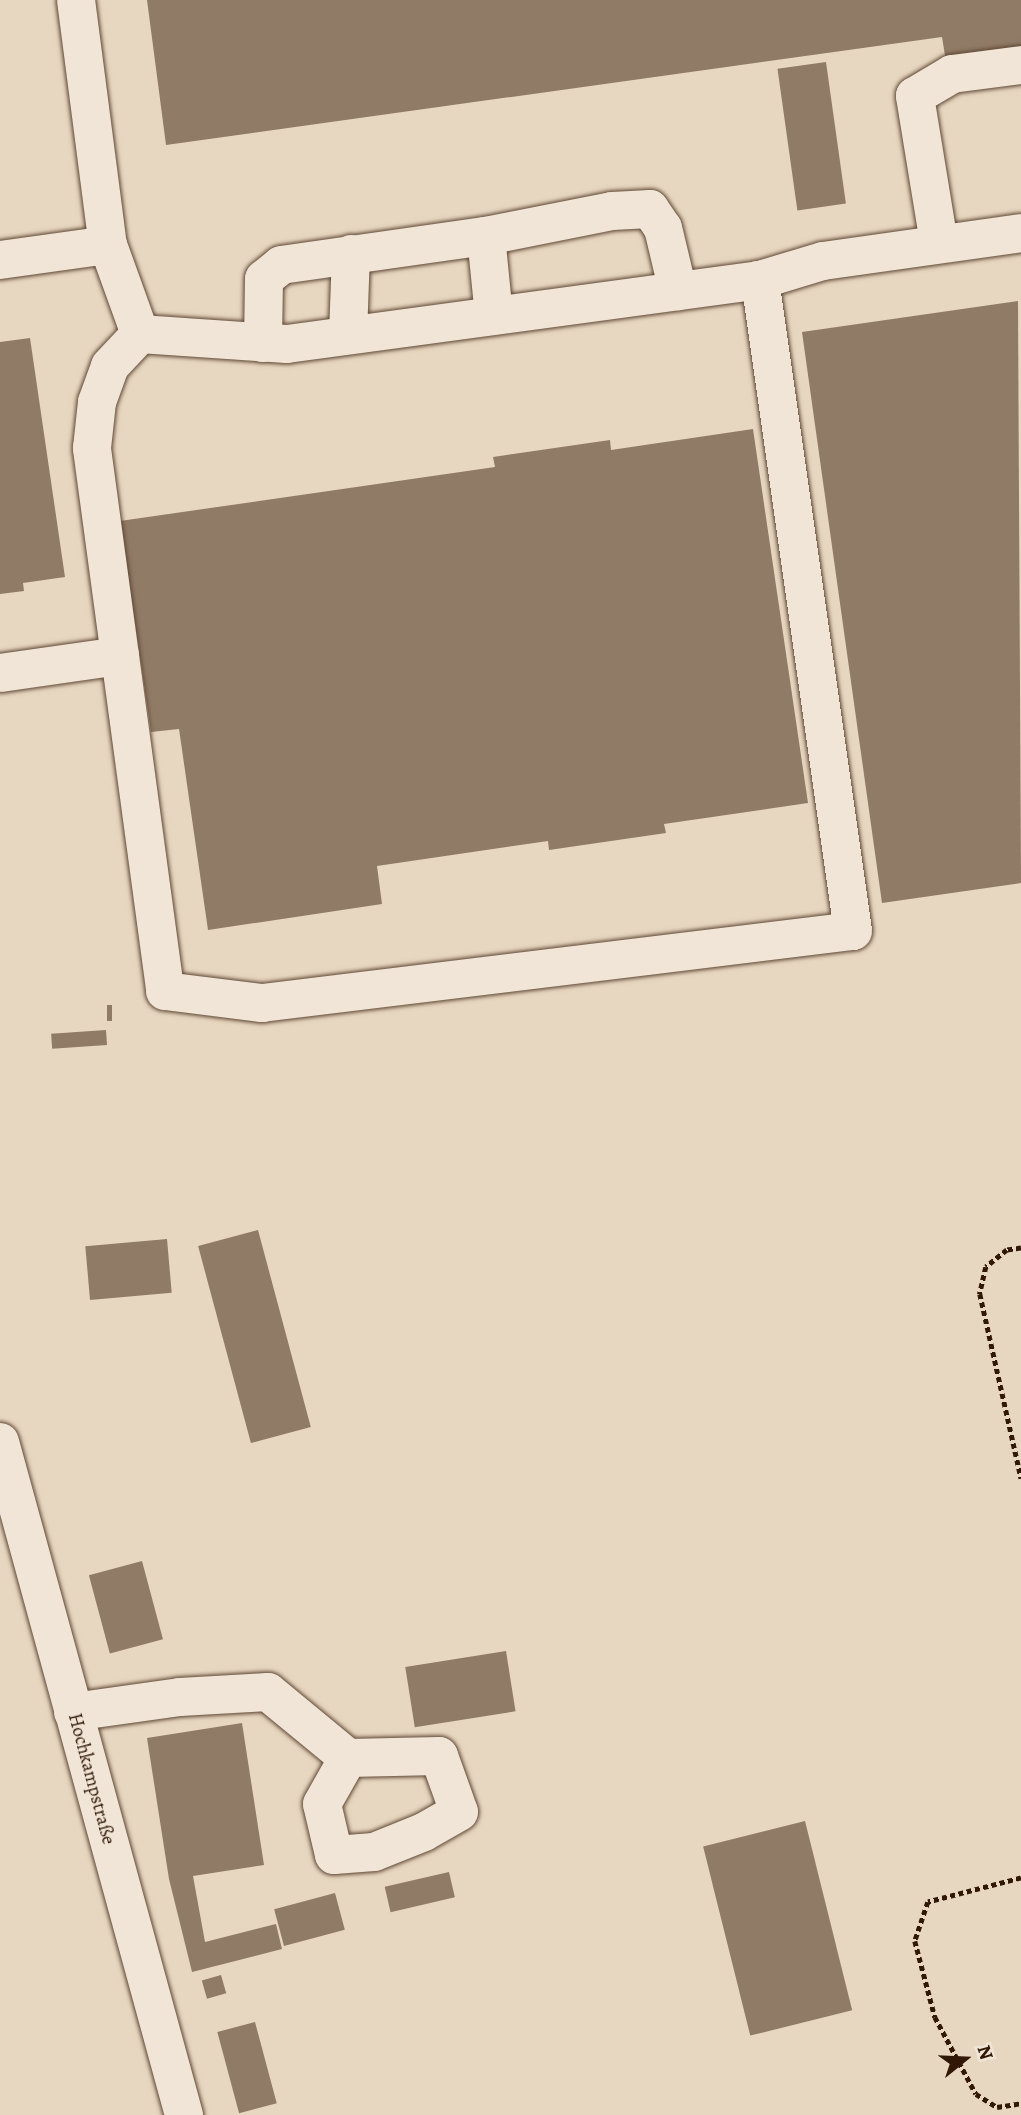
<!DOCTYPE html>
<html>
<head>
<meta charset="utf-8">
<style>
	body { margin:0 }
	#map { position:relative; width:1021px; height:2115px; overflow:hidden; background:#e8d7c0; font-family:Alegreya,serif }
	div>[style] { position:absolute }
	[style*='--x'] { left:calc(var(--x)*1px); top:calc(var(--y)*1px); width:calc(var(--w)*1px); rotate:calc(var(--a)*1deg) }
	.building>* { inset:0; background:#907b67; transform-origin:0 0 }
	.path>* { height:4.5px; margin-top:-2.25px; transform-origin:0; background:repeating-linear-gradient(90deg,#311706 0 5px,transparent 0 8.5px) }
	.roads { filter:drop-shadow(0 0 2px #5f4734) drop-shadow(0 0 2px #5f4734) }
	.minor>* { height:38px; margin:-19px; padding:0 19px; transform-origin:19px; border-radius:19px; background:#f0e5d6 }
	span { translate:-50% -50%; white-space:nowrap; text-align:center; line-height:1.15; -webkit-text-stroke:7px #f0e5d6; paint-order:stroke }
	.street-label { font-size:19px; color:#311706 }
	.north { position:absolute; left:930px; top:2024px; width:70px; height:70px; -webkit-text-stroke:5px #f0e5d6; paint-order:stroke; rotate:72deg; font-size:19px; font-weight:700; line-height:28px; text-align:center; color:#311706 }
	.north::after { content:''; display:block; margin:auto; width:24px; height:32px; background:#311706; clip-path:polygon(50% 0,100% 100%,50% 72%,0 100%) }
</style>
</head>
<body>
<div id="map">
	<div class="building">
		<div style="clip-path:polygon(147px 0,1021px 0,1021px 52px,946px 62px,942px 37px,166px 145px)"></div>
		<div style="left:826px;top:62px;width:143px;height:49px;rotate:82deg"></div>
		<div style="clip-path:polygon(1018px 301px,1021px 883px,882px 903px,802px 332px)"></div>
		<div style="clip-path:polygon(30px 338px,65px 577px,23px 583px,24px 591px,0 594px,0 342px)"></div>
		<div style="clip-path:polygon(753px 429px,808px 803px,664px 824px,666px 833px,549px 850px,548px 841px,377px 866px,382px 904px,208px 930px,179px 729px,151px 732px,120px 521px,495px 467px,493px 457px,610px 440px,611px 450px)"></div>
		<div style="left:107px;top:1005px;width:5px;height:16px"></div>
		<div style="left:106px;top:1030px;width:15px;height:55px;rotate:86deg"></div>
		<div style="left:258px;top:1230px;width:204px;height:62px;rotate:75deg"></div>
		<div style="left:167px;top:1239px;width:54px;height:82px;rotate:85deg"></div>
		<div style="left:142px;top:1561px;width:81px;height:55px;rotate:75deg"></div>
		<div style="left:506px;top:1651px;width:61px;height:102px;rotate:81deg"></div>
		<div style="clip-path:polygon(242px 1723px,264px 1865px,193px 1876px,205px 1942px,276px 1924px,282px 1949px,192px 1972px,169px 1879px,147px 1738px)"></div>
		<div style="left:805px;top:1821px;width:195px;height:105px;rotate:76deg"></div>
		<div style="left:449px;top:1872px;width:26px;height:66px;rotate:77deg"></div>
		<div style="left:335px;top:1893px;width:38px;height:63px;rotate:75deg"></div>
		<div style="left:221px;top:1975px;width:19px;height:20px;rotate:74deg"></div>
		<div style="left:255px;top:2022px;width:84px;height:39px;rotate:75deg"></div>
	</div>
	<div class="path">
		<div style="--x:1021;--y:1248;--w:14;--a:172"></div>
		<div style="--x:1007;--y:1250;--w:27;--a:141"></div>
		<div style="--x:986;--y:1267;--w:28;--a:103"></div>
		<div style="--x:980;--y:1294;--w:189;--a:77.4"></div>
		<div style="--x:1021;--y:1878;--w:96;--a:165.5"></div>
		<div style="--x:928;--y:1902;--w:41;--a:108.4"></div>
		<div style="--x:915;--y:1941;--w:79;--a:75.3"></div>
		<div style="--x:935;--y:2017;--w:87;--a:62"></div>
		<div style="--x:976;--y:2094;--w:25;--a:32"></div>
		<div style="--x:997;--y:2107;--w:24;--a:-9"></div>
	</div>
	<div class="roads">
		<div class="minor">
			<div style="--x:76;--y:0;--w:247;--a:82.6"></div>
			<div style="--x:486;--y:236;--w:80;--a:84.3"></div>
			<div style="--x:939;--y:243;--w:149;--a:-99.3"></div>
			<div style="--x:915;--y:96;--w:43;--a:-30.7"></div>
			<div style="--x:952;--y:74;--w:70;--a:-7.4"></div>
			<div style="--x:0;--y:260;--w:109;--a:-7.9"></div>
			<div style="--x:108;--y:245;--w:95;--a:70.2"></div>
			<div style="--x:140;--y:334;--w:147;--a:3.9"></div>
			<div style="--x:287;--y:344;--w:477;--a:-7.7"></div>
			<div style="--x:760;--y:280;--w:66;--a:-16.8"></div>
			<div style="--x:823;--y:261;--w:200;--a:-8"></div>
			<div style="--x:348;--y:335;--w:81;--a:-87.9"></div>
			<div style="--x:263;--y:343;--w:64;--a:-89.1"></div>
			<div style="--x:264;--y:279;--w:22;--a:-39"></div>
			<div style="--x:281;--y:265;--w:207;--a:-8.1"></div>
			<div style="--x:486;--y:236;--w:128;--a:-11.2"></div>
			<div style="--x:612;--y:211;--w:38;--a:-3"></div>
			<div style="--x:650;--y:209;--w:23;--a:56"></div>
			<div style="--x:663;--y:228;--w:65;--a:76.6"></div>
			<div style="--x:120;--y:656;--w:338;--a:82.3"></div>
			<div style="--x:165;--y:991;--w:98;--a:7.1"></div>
			<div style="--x:262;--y:1003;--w:595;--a:-6.95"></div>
			<div style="--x:853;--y:931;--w:658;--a:-98.13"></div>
			<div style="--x:0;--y:673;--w:121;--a:-8.1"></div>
			<div style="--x:120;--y:656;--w:210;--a:-97.7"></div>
			<div style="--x:92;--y:448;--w:46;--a:-83.8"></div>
			<div style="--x:97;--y:402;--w:38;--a:-70"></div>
			<div style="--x:110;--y:366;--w:44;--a:-46.8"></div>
			<div style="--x:0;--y:1442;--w:698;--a:74.71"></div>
			<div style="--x:73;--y:1712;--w:108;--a:-8"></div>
			<div style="--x:180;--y:1697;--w:88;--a:-3.3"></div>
			<div style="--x:268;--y:1692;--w:104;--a:39.5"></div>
			<div style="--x:348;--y:1758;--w:91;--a:-1.3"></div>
			<div style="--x:439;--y:1756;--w:59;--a:70.3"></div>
			<div style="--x:459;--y:1812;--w:40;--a:150.3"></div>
			<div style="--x:424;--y:1832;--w:54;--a:158.2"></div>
			<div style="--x:374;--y:1852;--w:40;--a:175.7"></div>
			<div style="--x:334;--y:1855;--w:52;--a:-103.2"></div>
			<div style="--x:322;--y:1804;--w:53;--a:-60.5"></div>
		</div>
	</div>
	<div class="street-label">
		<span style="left:91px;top:1779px;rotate:75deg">Hochkampstraße</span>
	</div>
	<div class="north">N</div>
</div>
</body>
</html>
